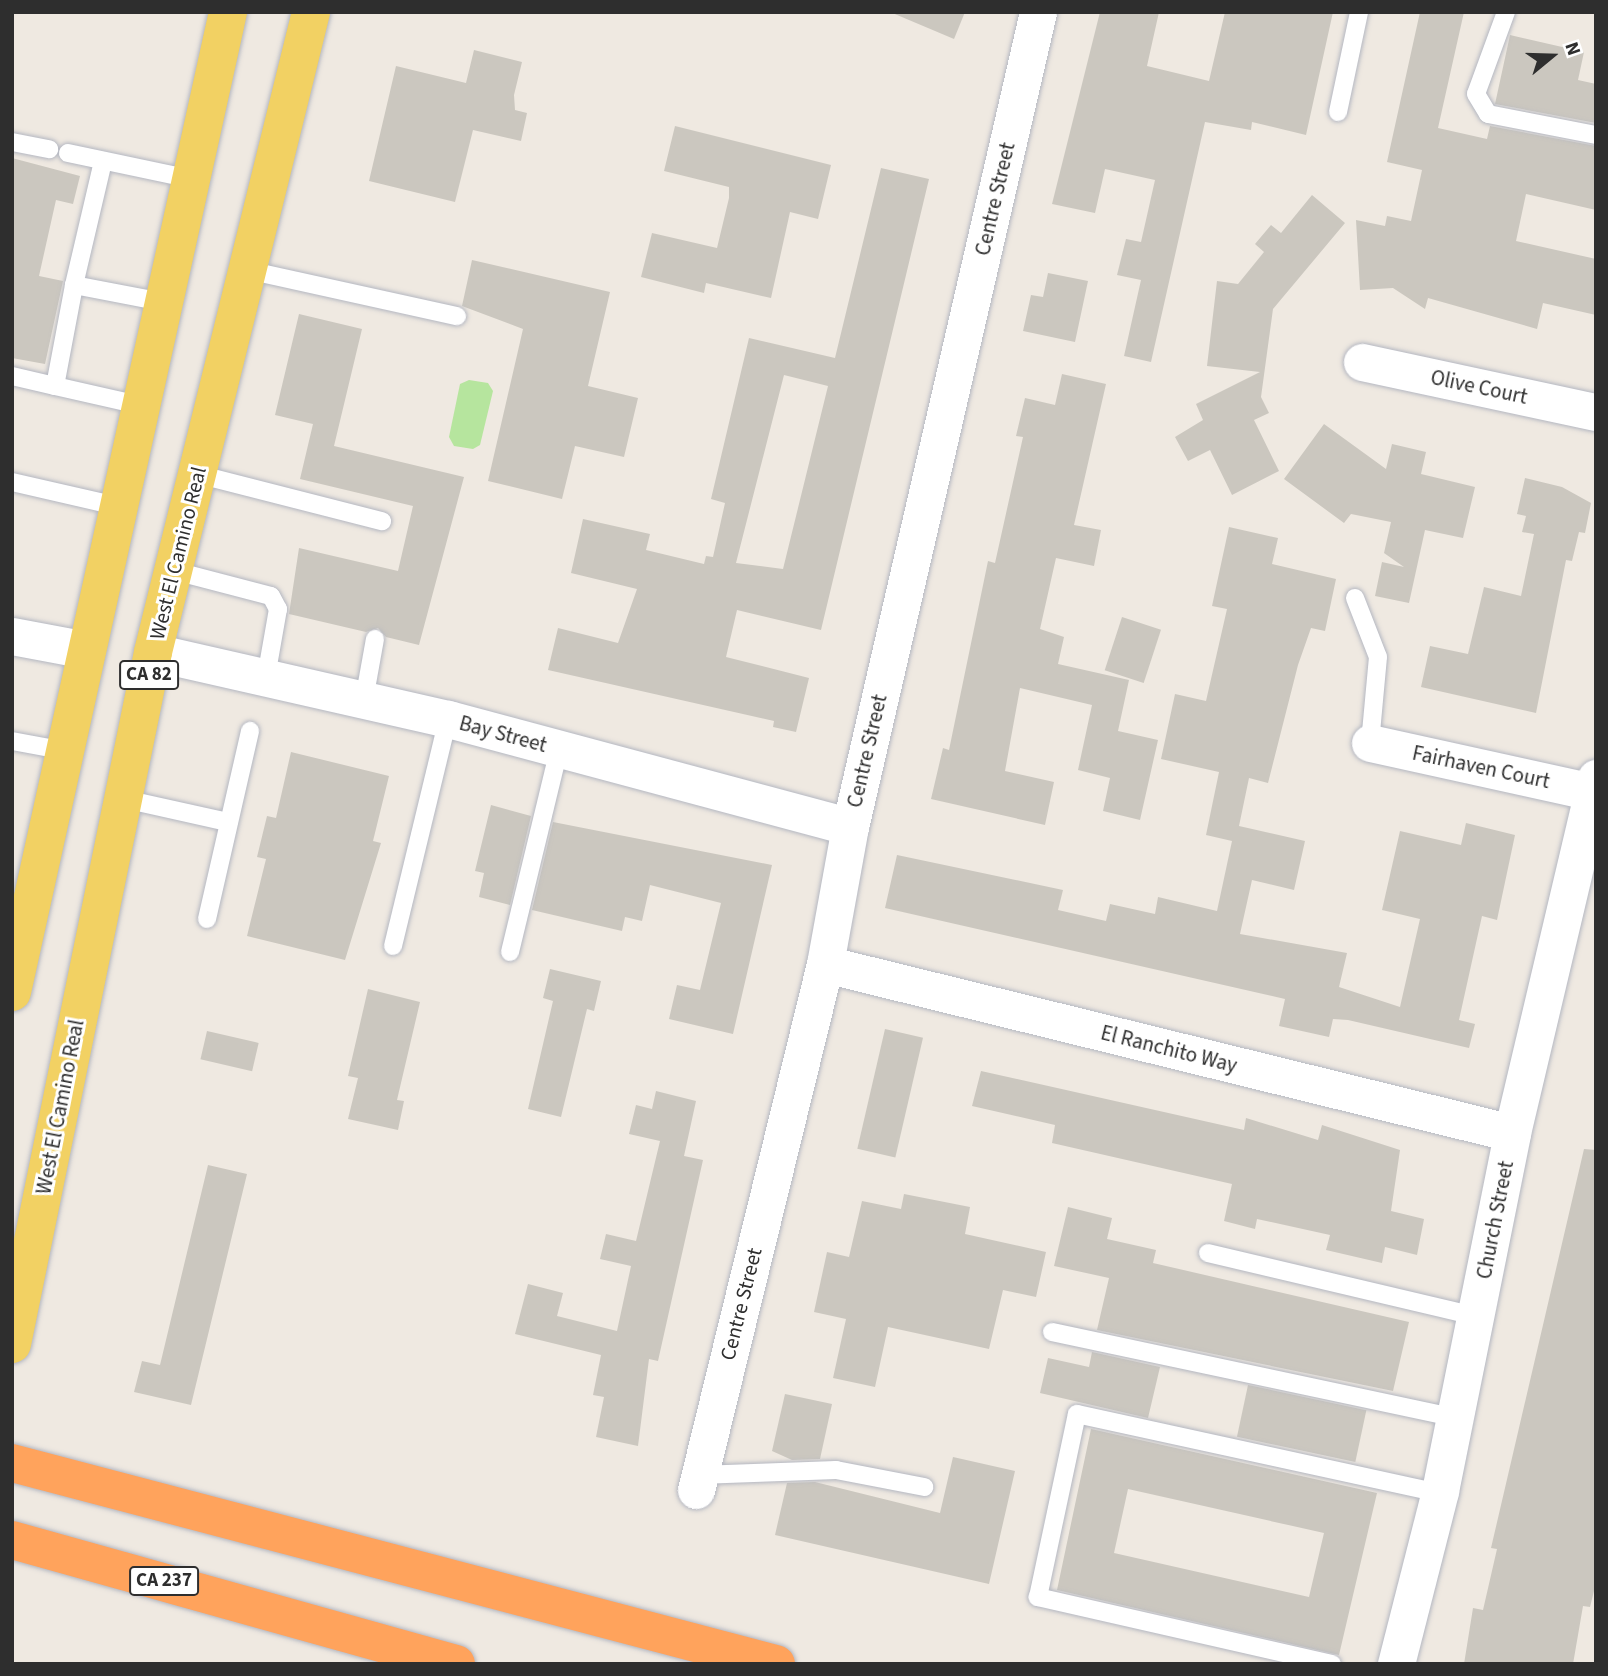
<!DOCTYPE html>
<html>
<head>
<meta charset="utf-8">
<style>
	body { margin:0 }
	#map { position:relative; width:1608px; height:1676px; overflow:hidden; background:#efe9e1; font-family:"Source Sans 3",sans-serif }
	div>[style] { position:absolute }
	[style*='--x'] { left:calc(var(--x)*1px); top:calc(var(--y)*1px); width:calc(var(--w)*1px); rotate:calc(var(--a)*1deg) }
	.green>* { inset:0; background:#b6e59e }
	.building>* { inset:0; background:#cbc7bf; transform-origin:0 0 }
	.roads { filter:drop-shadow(0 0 2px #b4b7c1) drop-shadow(0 0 2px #b4b7c1) }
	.lane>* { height:18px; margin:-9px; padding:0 9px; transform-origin:9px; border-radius:9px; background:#fff }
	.street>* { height:37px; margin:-18.5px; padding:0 18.5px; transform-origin:18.5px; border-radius:18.5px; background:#fff }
	.primary>* { height:38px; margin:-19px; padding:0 19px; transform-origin:19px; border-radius:19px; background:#f2d163 }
	.highway>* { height:38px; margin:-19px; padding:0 19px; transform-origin:19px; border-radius:19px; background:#ffa35c }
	span { translate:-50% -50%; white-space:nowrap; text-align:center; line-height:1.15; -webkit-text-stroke:6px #fff; paint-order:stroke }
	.shield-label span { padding:2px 5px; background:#fff; border:2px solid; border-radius:5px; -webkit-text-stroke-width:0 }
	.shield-label { font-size:19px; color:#2e2e2e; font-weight:700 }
	.street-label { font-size:21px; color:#2e2e2e }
	.frame { position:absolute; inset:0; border:14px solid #2e2e2e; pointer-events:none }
	.north { position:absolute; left:1517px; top:21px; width:70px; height:70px; -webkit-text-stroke:5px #fff; paint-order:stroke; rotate:71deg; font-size:19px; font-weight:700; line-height:28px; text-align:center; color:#2e2e2e }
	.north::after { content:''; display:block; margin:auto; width:24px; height:32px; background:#2e2e2e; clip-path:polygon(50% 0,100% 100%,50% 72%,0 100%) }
</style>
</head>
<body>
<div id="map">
	<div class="green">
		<div style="clip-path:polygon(469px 380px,488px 383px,493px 391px,480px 445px,473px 449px,454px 446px,449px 437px,460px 384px)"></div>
	</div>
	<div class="building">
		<div style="clip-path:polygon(890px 12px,965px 12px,954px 39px)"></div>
		<div style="clip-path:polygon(1100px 12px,1159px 12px,1147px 66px,1209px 81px,1225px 12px,1333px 12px,1306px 135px,1252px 122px,1251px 130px,1205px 122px,1151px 362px,1124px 356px,1141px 280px,1117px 275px,1126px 239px,1141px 242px,1155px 180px,1105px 169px,1095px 213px,1052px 204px)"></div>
		<div style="clip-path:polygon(1420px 12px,1464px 12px,1438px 128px,1487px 139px,1490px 126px,1596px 146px,1596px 210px,1526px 194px,1516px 241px,1596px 259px,1596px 315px,1543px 303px,1537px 329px,1428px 298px,1425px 309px,1393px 288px,1360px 290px,1356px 220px,1385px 226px,1387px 216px,1411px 221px,1422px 170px,1387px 162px)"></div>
		<div style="clip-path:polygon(1510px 35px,1584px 52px,1578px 80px,1596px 84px,1596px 123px,1495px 104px)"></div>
		<div style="clip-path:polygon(474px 50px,522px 62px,514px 95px,515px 110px,527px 113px,521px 141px,473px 130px,455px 202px,369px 181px,396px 66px,466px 83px)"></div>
		<div style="clip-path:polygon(675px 126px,831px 165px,818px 219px,790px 212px,771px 298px,706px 283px,704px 293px,641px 277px,652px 233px,717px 248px,729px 198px,729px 187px,664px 171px)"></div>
		<div style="clip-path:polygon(12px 158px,80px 176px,73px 204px,56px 200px,39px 276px,63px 281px,45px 364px,12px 358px)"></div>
		<div style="clip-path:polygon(evenodd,881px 168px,929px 179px,821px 630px,737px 610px,726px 657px,809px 678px,796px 732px,773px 727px,774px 721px,548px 670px,558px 628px,618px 643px,637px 589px,571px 573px,583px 519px,650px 534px,646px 550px,704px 564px,706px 556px,713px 557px,725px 503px,711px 499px,749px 338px,835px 358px,881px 168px,784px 375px,828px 386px,783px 569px,736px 563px,784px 375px)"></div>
		<div style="clip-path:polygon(1312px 195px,1345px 223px,1273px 309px,1261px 397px,1269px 413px,1254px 420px,1279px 471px,1232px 495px,1210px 450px,1188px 461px,1175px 437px,1203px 420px,1196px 404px,1260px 372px,1207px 366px,1217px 281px,1238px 284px,1264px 252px,1255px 244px,1271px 225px,1281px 233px)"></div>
		<div style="clip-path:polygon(472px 260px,610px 292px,588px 386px,638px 398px,624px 457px,575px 446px,562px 499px,488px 481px,523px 329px,462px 306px)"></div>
		<div style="clip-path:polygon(1048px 273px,1088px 281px,1075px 342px,1023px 331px,1031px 295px,1043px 297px)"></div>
		<div style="clip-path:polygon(299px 314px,362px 329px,334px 446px,464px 477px,419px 645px,386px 637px,378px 628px,366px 632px,289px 614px,299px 548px,398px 571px,413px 506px,300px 479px,313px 424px,275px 415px)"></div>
		<div style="clip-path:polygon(1062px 374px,1106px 384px,1074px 525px,1101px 530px,1094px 566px,1056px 558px,1040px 629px,1064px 637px,1058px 664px,1129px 680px,1118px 731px,1158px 740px,1140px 820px,1103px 811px,1110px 778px,1078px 770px,1092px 705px,1020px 688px,1005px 771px,1054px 782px,1045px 825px,931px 799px,943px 748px,949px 750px,988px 561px,995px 563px,1023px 437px,1016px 436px,1025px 398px,1055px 405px)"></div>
		<div style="clip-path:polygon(1324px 424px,1386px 469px,1392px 444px,1426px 452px,1421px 474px,1475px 487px,1463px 538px,1425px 530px,1409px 603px,1375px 596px,1382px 562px,1404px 567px,1384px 553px,1391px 522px,1351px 514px,1344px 523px,1284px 479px)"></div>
		<div style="clip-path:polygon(1525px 478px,1562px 487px,1591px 503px,1585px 533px,1579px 532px,1572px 561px,1566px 560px,1536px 713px,1421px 687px,1430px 646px,1468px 654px,1484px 587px,1521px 596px,1534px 534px,1522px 532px,1526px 516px,1517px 514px)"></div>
		<div style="clip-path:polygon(1229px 527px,1278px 538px,1272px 564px,1336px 579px,1325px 631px,1311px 628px,1298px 665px,1268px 783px,1249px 778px,1239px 826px,1305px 841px,1294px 890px,1252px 880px,1240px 934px,1347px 953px,1339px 987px,1400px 1007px,1420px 919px,1382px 910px,1400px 831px,1461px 845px,1466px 823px,1515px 835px,1497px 920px,1482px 916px,1459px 1020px,1475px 1024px,1469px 1048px,1348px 1020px,1333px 1019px,1329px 1037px,1279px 1026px,1285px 999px,885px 908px,897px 855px,1063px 890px,1058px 910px,1106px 921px,1110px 904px,1155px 914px,1158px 897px,1217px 911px,1232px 841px,1206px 835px,1219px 772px,1161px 759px,1175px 694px,1206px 701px,1227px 609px,1212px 606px)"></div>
		<div style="left:1122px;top:617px;width:41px;height:56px;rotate:18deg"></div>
		<div style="clip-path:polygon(291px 752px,389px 776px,373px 841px,381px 843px,345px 960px,247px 936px,266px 859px,257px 857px,267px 816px,276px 818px)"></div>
		<div style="clip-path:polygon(491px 805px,531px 816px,510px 905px,479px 897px,484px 873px,475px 871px)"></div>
		<div style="clip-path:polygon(553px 822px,772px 865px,733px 1034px,669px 1019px,677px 985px,700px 990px,721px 903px,650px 885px,642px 921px,625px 917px,622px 931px,532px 910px)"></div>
		<div style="clip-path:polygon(550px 969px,601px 981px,594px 1011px,587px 1009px,561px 1117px,528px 1109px,553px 1001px,543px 998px)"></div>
		<div style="clip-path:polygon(368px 989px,420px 1002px,397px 1100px,404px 1101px,398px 1130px,348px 1119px,358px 1078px,348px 1076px)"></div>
		<div style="left:885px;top:1029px;width:39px;height:123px;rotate:13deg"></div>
		<div style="left:207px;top:1031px;width:53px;height:29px;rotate:13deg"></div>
		<div style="clip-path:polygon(981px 1071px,1244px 1130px,1246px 1118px,1318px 1140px,1322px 1125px,1400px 1150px,1391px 1211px,1424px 1219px,1417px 1255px,1385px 1247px,1382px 1263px,1326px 1250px,1330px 1235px,1257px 1219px,1255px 1229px,1224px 1221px,1232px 1184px,1052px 1143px,1055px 1125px,972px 1106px)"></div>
		<div style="clip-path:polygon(656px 1091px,696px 1101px,684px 1156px,703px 1160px,658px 1361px,649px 1359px,638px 1446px,596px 1437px,604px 1397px,593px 1395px,601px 1355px,515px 1334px,528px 1284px,563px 1293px,557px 1316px,617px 1331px,631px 1266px,600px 1259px,606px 1234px,636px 1241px,660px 1141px,629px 1134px,636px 1105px,652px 1109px)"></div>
		<div style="clip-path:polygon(1584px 1149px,1596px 1150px,1596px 1583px,1590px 1607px,1583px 1606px,1573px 1664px,1464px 1664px,1473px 1608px,1483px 1610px,1497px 1549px,1491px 1548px)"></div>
		<div style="clip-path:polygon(208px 1165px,247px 1174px,191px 1405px,134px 1392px,142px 1361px,160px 1365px)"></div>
		<div style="clip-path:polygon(904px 1194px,970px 1207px,965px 1234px,1046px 1252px,1036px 1297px,1003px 1290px,989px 1349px,888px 1327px,875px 1387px,833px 1378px,846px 1319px,814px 1312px,827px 1252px,849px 1257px,862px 1201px,901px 1209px)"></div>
		<div style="clip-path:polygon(1068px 1207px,1112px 1218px,1107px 1239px,1156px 1250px,1153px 1263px,1409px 1322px,1393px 1391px,1097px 1330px,1109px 1278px,1054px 1266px)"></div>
		<div style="clip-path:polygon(1092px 1352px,1160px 1367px,1148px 1418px,1040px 1393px,1048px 1358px,1089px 1367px)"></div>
		<div style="left:1248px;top:1385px;width:121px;height:53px;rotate:12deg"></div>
		<div style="clip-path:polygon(785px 1394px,832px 1404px,820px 1459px,792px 1460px,772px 1451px)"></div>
		<div style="clip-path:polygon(evenodd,1091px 1429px,1377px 1493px,1339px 1655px,1057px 1590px,1091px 1429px,1128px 1489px,1324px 1533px,1309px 1597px,1114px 1553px,1128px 1489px)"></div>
		<div style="clip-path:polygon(953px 1457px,1015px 1471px,989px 1584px,775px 1535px,787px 1483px,815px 1482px,940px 1513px)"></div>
	</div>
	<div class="roads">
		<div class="lane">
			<div style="--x:1506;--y:12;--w:87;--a:110.1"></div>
			<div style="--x:1476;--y:94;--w:23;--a:59"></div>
			<div style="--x:1488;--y:114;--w:110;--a:11"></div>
			<div style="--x:1338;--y:112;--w:102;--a:-78.1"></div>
			<div style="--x:12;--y:142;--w:38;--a:11"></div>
			<div style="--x:68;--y:153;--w:126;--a:11.9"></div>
			<div style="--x:247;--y:270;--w:215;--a:12.4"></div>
			<div style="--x:74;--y:285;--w:127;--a:-76.8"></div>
			<div style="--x:12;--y:376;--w:44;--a:13.1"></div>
			<div style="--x:139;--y:405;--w:86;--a:-167.3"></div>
			<div style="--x:55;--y:386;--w:103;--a:-79.3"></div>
			<div style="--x:74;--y:285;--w:91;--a:10.8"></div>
			<div style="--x:197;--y:474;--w:191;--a:14.3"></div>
			<div style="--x:12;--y:482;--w:108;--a:12.9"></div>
			<div style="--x:175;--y:571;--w:99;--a:14.6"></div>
			<div style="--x:271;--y:596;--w:15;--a:62"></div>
			<div style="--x:278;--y:609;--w:69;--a:100"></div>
			<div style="--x:1355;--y:598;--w:63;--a:68.7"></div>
			<div style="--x:1378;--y:657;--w:86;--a:95.3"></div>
			<div style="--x:364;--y:700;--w:62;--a:-79.8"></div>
			<div style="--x:12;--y:741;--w:55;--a:10.5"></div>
			<div style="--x:124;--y:799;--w:107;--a:12.5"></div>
			<div style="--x:207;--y:919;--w:193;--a:-77.1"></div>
			<div style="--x:393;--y:946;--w:234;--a:-76.4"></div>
			<div style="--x:510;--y:952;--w:209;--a:-76.4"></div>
			<div style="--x:1208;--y:1253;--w:274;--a:13.3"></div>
			<div style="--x:1052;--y:1332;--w:412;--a:12"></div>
			<div style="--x:699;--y:1475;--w:137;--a:-2.1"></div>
			<div style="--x:836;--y:1470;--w:90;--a:10.9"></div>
			<div style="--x:1332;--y:1664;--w:302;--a:-167.2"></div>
			<div style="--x:1038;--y:1597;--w:187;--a:-78"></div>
			<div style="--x:1077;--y:1414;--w:371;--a:12.3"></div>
		</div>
		<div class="street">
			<div style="--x:1362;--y:362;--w:239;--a:12.1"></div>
			<div style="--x:12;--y:636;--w:76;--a:10.6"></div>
			<div style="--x:153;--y:652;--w:303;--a:12.8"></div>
			<div style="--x:448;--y:719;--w:416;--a:15"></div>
			<div style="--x:1370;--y:743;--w:227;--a:12.4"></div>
			<div style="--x:825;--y:964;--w:707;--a:13.82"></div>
			<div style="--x:696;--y:1490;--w:542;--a:-76.22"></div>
			<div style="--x:825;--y:964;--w:139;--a:-79.7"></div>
			<div style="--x:850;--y:827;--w:836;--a:-77.01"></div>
			<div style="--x:1396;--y:1664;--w:179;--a:-75.7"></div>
			<div style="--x:1440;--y:1491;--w:365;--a:-78.6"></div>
			<div style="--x:1512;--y:1133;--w:365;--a:-76.7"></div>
		</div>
		<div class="primary">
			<div style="--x:12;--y:992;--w:1004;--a:-77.57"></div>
			<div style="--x:12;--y:1344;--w:706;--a:-78.48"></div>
			<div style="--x:153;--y:652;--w:659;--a:-76.13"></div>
		</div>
		<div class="highway">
			<div style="--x:12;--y:1463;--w:790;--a:14.74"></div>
			<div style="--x:12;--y:1540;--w:461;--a:15.6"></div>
		</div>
	</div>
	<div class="shield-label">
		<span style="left:149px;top:675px">CA 82</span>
		<span style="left:164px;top:1581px">CA 237</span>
	</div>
	<div class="street-label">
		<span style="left:995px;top:199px;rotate:-77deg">Centre Street</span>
		<span style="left:1479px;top:387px;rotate:12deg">Olive Court</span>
		<span style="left:178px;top:553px;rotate:-76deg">West El Camino Real</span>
		<span style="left:503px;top:734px;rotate:15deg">Bay Street</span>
		<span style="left:867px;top:751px;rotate:-77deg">Centre Street</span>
		<span style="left:1481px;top:767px;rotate:12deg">Fairhaven Court</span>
		<span style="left:1169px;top:1049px;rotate:14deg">El Ranchito Way</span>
		<span style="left:60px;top:1107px;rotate:-79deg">West El Camino Real</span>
		<span style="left:1495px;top:1220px;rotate:-79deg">Church Street</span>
		<span style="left:741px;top:1304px;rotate:-76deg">Centre Street</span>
	</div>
	<div class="frame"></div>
	<div class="north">N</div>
</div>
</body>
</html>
